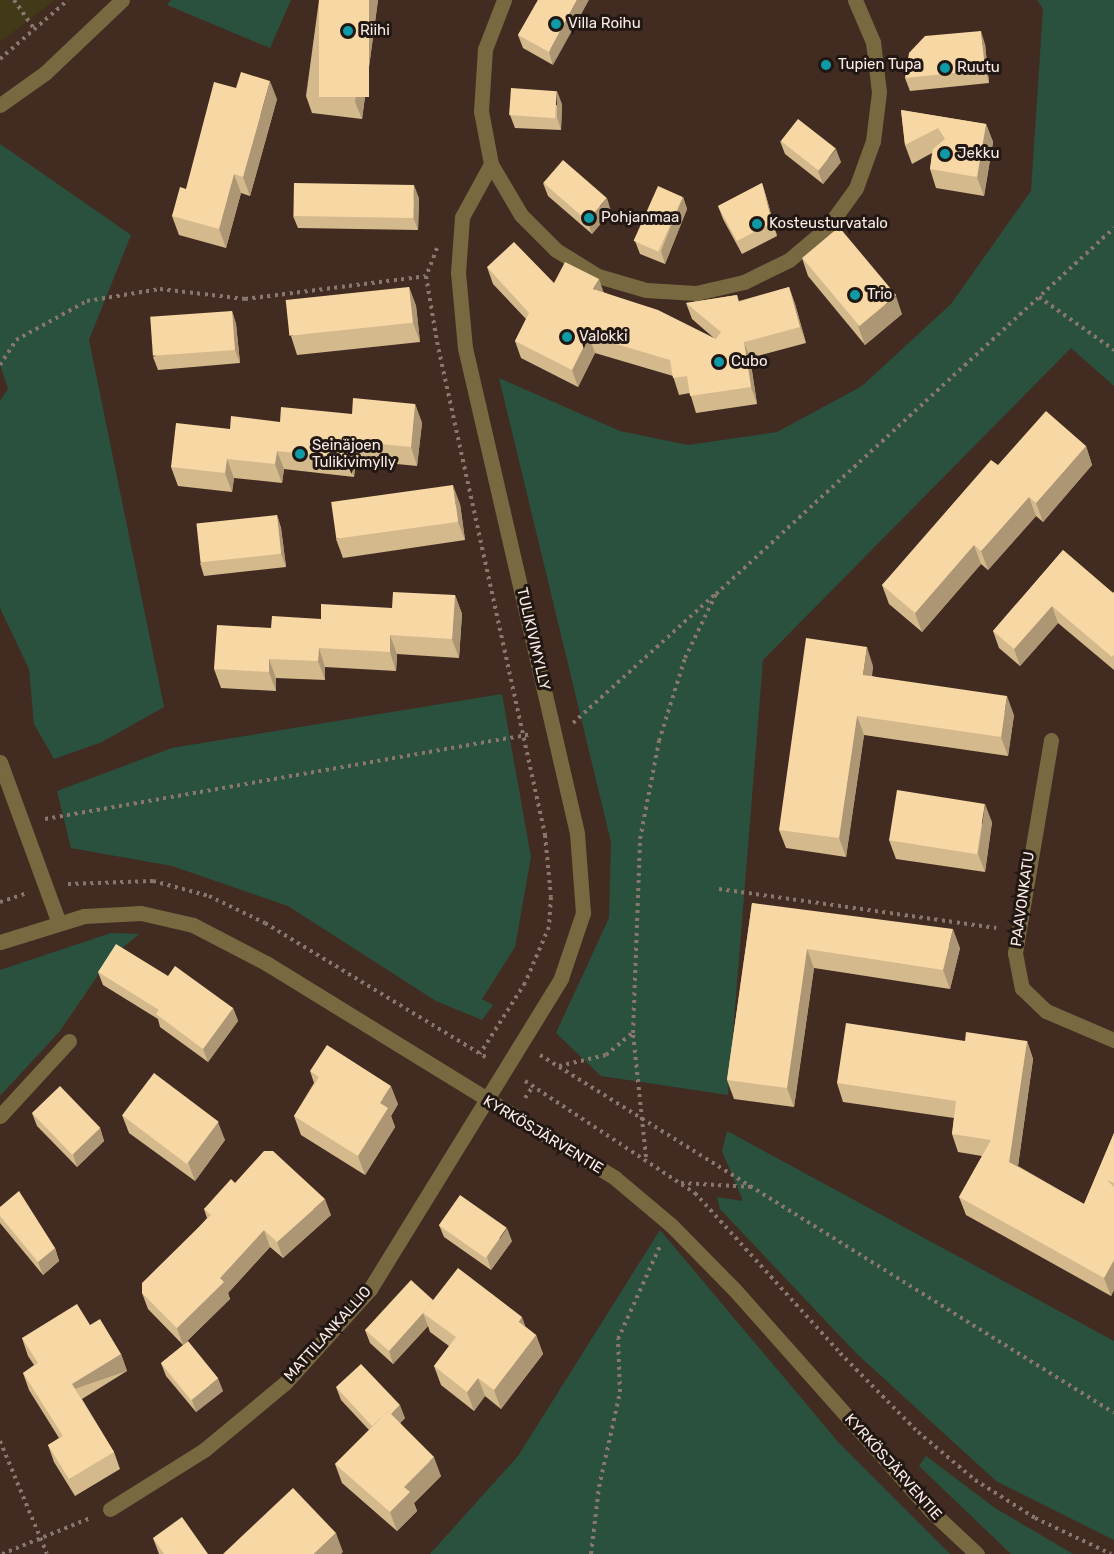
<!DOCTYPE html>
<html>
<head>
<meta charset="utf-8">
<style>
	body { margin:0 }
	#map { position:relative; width:1114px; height:1554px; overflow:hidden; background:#422c22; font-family:Rubik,sans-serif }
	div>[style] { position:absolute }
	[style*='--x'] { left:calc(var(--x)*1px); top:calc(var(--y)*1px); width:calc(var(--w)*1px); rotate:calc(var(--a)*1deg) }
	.green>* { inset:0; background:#2a513d }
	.sand>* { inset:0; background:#423919 }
	.path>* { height:4px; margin-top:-2px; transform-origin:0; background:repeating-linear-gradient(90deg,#89766d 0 3px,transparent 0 7.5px) }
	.minor>* { height:15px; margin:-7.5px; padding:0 7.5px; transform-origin:7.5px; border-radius:7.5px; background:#796941 }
	.wall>* { inset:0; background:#d4b98d }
	.shaded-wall>* { inset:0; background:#ad9673; transform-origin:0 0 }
	.building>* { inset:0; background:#f7d7a4; transform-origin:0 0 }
	.dots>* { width:16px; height:16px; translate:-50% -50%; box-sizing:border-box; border:3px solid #211713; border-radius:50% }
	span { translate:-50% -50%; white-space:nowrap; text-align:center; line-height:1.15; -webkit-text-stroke:6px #211713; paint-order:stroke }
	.poi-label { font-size:15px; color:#faebe5 }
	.left { translate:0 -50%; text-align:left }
	.street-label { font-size:15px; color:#faebe5 }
</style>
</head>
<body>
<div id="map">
	<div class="green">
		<div style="clip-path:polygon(171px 0,291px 0,270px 48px,167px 5px)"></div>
		<div style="clip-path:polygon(1037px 0,1114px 0,1114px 386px,1071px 348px,763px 660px,728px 1095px,601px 1076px,556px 1033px,609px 918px,611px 842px,499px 378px,620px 431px,688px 445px,777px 432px,862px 386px,951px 304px,1031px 191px,1043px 9px)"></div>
		<div style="clip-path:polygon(0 144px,131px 235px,89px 340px,164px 707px,102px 742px,54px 759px,34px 724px,29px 669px,0 608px,0 401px,8px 389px,0 365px)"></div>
		<div style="clip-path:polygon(502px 694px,531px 857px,515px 947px,482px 999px,493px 1005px,482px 1020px,436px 1001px,288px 906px,172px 866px,71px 848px,57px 791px,172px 748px)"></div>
		<div style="clip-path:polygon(111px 933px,139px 934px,109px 959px,60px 1031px,0 1096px,0 970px)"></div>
		<div style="clip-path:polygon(727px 1131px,1114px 1341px,1114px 1540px,996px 1481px,856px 1353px,720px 1209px,717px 1197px,743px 1201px,722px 1151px)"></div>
		<div style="clip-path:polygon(660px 1230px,839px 1443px,950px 1554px,430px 1554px,518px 1456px)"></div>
		<div style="clip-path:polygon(926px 1456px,995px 1508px,1073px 1554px,1011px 1554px,919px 1466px)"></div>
	</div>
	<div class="sand">
		<div style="clip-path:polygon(0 0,55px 0,0 42px)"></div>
	</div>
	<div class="path">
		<div style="--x:14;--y:0;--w:37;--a:55"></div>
		<div style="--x:0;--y:59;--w:90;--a:-40.9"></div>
		<div style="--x:437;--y:248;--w:30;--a:111"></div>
		<div style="--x:426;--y:276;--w:67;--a:80.5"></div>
		<div style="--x:437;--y:342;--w:505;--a:77.64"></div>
		<div style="--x:545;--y:835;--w:62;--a:84.5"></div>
		<div style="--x:551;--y:897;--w:30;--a:94"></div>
		<div style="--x:549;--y:927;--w:61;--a:113.2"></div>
		<div style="--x:525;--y:983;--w:84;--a:122.4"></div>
		<div style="--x:1039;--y:297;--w:92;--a:35.2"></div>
		<div style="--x:0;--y:365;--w:30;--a:-57"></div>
		<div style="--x:16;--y:340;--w:81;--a:-28.8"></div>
		<div style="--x:87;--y:301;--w:74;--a:-9.3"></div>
		<div style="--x:160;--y:289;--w:86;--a:6.7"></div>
		<div style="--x:245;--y:299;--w:182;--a:-7.2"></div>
		<div style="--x:573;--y:723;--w:190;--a:-42.2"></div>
		<div style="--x:45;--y:819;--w:493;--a:-9.9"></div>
		<div style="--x:68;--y:884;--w:85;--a:-2"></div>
		<div style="--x:153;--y:881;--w:58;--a:15"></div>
		<div style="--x:209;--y:896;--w:62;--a:25.7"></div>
		<div style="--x:265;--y:923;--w:260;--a:31.3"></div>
		<div style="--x:719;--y:889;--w:280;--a:8"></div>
		<div style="--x:0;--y:902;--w:26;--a:-18"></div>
		<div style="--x:540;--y:1055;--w:676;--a:31.95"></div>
		<div style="--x:559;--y:1066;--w:48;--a:-13.2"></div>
		<div style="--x:606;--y:1055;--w:34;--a:-40"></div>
		<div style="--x:525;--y:1081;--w:204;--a:33.4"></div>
		<div style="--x:695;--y:1193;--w:216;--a:47.8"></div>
		<div style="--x:840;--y:1353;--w:111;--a:45.4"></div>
		<div style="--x:918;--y:1432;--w:75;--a:40.1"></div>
		<div style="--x:975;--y:1480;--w:71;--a:32.3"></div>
		<div style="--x:1035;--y:1518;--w:84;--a:25.3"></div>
		<div style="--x:525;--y:1098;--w:14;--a:-56"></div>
		<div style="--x:646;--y:1157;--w:125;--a:-96"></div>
		<div style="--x:633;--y:1033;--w:194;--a:-87.9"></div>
		<div style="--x:640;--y:839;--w:100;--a:-79"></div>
		<div style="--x:659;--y:741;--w:87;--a:-72.6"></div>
		<div style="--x:685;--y:658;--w:71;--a:-64.2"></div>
		<div style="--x:716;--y:594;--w:541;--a:-42.6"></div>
		<div style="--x:681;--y:1183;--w:73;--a:3.1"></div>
		<div style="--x:0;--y:1441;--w:122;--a:67.4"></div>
		<div style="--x:2;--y:1554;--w:95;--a:-22.2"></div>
		<div style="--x:591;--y:1554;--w:67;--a:-83.2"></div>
		<div style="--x:599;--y:1487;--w:97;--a:-77.5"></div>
		<div style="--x:620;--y:1392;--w:53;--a:-92.2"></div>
		<div style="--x:618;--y:1339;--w:102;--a:-65.7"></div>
	</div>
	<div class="minor">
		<div style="--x:504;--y:0;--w:53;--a:111.2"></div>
		<div style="--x:485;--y:49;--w:62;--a:93.7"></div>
		<div style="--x:481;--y:111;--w:54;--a:79.3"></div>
		<div style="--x:491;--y:164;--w:59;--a:59.5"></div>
		<div style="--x:521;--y:215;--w:49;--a:45"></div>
		<div style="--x:556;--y:250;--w:49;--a:31.8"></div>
		<div style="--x:598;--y:276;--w:50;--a:16.3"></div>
		<div style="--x:646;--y:290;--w:50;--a:3.4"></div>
		<div style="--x:696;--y:293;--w:49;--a:-12.9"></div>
		<div style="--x:744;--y:282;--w:50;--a:-26.1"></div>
		<div style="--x:789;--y:260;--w:50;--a:-40.1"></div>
		<div style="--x:827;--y:228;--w:49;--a:-54.1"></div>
		<div style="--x:856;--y:188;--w:50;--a:-70.1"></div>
		<div style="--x:873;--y:141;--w:49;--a:-83"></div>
		<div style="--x:879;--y:92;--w:50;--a:-96.8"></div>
		<div style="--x:873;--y:42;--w:46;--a:-113.2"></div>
		<div style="--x:0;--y:105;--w:55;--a:-35.4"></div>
		<div style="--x:45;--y:73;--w:106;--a:-43.5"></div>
		<div style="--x:1051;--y:740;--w:216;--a:99.6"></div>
		<div style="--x:1015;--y:953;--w:36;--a:79"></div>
		<div style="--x:1022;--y:988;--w:33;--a:44"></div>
		<div style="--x:1046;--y:1011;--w:74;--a:23.1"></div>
		<div style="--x:0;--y:762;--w:171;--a:69.9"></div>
		<div style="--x:0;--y:942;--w:88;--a:-17.2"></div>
		<div style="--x:84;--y:916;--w:57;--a:-3"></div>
		<div style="--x:141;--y:913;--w:53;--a:13"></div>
		<div style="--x:193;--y:925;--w:82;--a:27.5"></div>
		<div style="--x:266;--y:963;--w:410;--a:31.6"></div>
		<div style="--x:615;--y:1178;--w:73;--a:40"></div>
		<div style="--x:671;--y:1225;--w:90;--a:45.5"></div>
		<div style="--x:734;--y:1289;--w:297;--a:48.4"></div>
		<div style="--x:931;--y:1511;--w:63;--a:43.1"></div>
		<div style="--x:0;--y:1116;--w:102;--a:-47.4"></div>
		<div style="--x:110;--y:1509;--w:111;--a:-32.1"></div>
		<div style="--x:204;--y:1450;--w:105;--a:-39.6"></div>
		<div style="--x:285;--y:1383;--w:127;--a:-47.9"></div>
		<div style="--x:370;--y:1289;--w:365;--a:-58.4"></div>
		<div style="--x:561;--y:978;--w:69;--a:-71.3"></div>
		<div style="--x:583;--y:913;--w:80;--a:-94.3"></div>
		<div style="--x:577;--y:833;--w:498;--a:-103"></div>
		<div style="--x:465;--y:348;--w:75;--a:-95.3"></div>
		<div style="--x:458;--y:273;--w:56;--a:-85.9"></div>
		<div style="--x:462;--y:217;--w:60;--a:-61.3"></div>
	</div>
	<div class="wall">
		<div style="clip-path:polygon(319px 0,378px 0,362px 119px,312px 113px,306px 96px)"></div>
		<div style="clip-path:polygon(538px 0,553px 65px,523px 48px,518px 35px)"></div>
		<div style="clip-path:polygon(985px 44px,989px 83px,910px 91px,905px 78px)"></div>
		<div style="clip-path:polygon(277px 99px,250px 196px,241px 193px,226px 248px,179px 235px,172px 216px,186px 189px)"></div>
		<div style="clip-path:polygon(562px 104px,561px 130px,515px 128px,510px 115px)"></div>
		<div style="clip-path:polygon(901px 110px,986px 124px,993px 142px,984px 196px,936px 188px,930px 169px,932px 153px,912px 164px,905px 145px)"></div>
		<div style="clip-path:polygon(780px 141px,841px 162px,823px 184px,785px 154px)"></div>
		<div style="clip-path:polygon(543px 183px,611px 211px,592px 234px,548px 196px)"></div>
		<div style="clip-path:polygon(762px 183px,766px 196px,777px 236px,742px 254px,723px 219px,718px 206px)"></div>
		<div style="clip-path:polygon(683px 197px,687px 209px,665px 264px,640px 254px,635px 241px)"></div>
		<div style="clip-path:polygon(419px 198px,418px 230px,298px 228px,293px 216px)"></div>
		<div style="clip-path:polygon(802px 258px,902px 314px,865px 345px,808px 276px)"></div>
		<div style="clip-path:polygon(487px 267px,554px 283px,603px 292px,715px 339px,692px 319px,686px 303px,737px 295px,739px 301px,789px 287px,795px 304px,806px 343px,750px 358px,757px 404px,696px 413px,690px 393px,679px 395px,673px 376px,595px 353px,578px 387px,521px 358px,515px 341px,526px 319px,493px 284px)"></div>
		<div style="clip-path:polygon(409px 287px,416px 306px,420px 342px,297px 355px,291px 336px)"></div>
		<div style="clip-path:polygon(232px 311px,236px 324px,240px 363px,158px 370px,153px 357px)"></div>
		<div style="clip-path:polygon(415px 404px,422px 423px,417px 466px,356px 460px,354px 477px,284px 469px,282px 483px,234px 478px,232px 492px,178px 486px,171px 467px,230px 429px,280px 422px,352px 414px)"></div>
		<div style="clip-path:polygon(1086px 446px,1092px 465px,1043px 522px,1036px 516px,988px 570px,981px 564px,922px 632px,889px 604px,882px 585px,998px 465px)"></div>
		<div style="clip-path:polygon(460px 504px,465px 540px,343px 558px,336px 539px)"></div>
		<div style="clip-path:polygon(277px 515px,281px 528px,286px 567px,204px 576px,200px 563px)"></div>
		<div style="clip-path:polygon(1063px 550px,1113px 593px,1114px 592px,1114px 670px,1058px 623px,1020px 666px,999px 648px,993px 631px)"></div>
		<div style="clip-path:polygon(455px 595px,462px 614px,459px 658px,397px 654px,396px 671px,325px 667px,325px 680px,276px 678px,276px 691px,221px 688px,214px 669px,271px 628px,321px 619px,392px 608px)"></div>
		<div style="clip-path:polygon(873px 666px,872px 676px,1014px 715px,1008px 756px,864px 735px,846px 857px,786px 848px,779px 830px)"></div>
		<div style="clip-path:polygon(992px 822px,985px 872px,896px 859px,889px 840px)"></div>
		<div style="clip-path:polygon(752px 903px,960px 948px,950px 989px,814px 968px,794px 1107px,734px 1099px,727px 1080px)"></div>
		<div style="clip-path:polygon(98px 972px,168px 976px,233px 1008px,238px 1021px,208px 1062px,160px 1027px,158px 1019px,103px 985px)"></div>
		<div style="clip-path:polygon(965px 1041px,1027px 1041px,1033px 1059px,1018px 1166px,1084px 1204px,1114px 1133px,1114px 1290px,1111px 1296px,966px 1215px,959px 1197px,982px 1156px,958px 1152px,952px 1134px,954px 1118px,843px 1102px,837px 1083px)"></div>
		<div style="clip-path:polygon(310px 1071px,398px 1104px,391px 1116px,395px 1127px,365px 1175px,301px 1135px,294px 1116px,314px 1083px)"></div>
		<div style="clip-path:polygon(32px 1113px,100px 1128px,104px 1141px,77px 1167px,37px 1126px)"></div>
		<div style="clip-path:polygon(122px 1115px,225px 1140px,195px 1181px,129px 1133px)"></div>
		<div style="clip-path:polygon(235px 1183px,331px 1215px,283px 1258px,270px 1247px,228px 1293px,230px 1299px,183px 1345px,148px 1309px,142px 1293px,207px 1218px,204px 1209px)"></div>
		<div style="clip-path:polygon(0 1207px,55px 1248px,59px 1261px,43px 1275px,0 1223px)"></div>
		<div style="clip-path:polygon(439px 1225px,512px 1241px,491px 1270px,444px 1237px)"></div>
		<div style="clip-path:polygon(433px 1300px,526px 1327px,536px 1335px,543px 1354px,501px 1409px,485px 1396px,474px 1411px,441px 1385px,434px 1366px,449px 1346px,430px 1332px,428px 1326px,393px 1364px,370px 1343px,365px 1330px)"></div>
		<div style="clip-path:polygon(90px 1325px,121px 1354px,127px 1371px,82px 1399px,114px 1452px,120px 1469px,75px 1496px,54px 1462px,48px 1445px,59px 1438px,29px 1390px,23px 1373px,34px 1365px,28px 1356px,22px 1338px)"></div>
		<div style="clip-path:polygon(161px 1363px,223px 1391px,196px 1412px,166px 1376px)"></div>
		<div style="clip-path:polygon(336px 1387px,405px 1418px,400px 1423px,441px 1476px,414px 1503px,417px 1511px,397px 1531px,342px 1483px,335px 1464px,369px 1430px,341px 1400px)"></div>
		<div style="clip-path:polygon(153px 1538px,208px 1554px,159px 1554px)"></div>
	</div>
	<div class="shaded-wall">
		<div style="clip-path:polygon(369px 0,378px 0,362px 119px,355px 102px)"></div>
		<div style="clip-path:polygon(577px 0,589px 0,553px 65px,549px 52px)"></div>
		<div style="clip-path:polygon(981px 31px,985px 44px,989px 83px,985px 70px)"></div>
		<div style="clip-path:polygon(270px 81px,277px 99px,250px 196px,243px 177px)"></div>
		<div style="clip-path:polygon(557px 91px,562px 104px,561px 130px,557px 117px)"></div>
		<div style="clip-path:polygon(986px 124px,993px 142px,984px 196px,977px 177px)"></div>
		<div style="clip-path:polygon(836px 149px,841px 162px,823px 184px,818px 171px)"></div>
		<div style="clip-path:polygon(234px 174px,241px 193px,226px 248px,219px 229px)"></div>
		<div style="clip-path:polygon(762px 183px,766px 196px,777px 236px,772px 223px)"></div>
		<div style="clip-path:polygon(414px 185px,419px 198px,418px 230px,413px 217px)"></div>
		<div style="clip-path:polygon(683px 197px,687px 209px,665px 264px,661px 251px)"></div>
		<div style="clip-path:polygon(607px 198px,611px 211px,592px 234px,587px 221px)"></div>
		<div style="clip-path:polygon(599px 279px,605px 296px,593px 289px)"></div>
		<div style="clip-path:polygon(409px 287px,416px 306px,420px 342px,413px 323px)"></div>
		<div style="clip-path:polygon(789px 287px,795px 304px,806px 343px,800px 327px)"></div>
		<div style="clip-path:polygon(896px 296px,902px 314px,865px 345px,858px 326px)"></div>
		<div style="clip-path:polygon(232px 311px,236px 324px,240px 363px,235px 350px)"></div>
		<div style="clip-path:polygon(589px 336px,595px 353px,578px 387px,572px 370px)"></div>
		<div style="clip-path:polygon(744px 342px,750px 358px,757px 404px,751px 387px)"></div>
		<div style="clip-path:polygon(415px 404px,422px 423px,417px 466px,411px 447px)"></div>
		<div style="clip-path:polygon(349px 441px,356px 460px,354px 477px,347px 458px)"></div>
		<div style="clip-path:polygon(1086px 446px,1092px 465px,1043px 522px,1036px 503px)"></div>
		<div style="clip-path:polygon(277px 451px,284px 469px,282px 483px,275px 464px)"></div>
		<div style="clip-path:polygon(227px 459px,234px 478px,232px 492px,225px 473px)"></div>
		<div style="clip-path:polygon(453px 485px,460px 504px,465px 540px,458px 522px)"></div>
		<div style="clip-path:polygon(1029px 497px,1036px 516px,988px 570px,981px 551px)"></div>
		<div style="clip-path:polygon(277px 515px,281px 528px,286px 567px,281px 554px)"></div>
		<div style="clip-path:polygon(974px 545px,981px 564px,922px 632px,915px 613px)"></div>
		<div style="clip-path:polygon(455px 595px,462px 614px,459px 658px,452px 639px)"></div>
		<div style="clip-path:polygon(1052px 606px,1058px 623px,1020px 666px,1014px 649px)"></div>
		<div style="clip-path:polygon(390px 635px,397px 654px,396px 671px,390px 652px)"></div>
		<div style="clip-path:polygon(867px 647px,873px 666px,869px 694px,863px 675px)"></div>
		<div style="clip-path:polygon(319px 648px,325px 667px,325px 680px,318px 661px)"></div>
		<div style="clip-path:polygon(269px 659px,276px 678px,276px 691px,269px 672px)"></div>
		<div style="clip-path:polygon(1007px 696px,1014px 715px,1008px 756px,1001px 737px)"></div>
		<div style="clip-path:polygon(857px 716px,864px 735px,846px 857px,839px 838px)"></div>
		<div style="clip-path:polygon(985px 804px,992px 822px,985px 872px,978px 854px)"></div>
		<div style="clip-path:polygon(953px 929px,960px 948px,950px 989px,943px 970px)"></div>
		<div style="clip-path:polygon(807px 949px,814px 968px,794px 1107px,787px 1088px)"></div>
		<div style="clip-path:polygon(233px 1008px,238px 1021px,208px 1062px,203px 1049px)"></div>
		<div style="clip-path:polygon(1027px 1041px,1033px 1059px,1016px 1180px,1009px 1162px)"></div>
		<div style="clip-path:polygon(391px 1086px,398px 1104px,391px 1116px,395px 1127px,365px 1175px,358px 1156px,380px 1103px)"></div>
		<div style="clip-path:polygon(218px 1122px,225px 1140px,195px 1181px,188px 1162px)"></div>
		<div style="clip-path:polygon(100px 1128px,104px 1141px,77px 1167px,73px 1154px)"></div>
		<div style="clip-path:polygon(325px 1199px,331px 1215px,283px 1258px,277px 1242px)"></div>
		<div style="clip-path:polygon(507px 1228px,512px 1241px,491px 1270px,487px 1257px)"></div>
		<div style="clip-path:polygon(264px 1230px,270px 1247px,228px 1293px,230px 1299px,183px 1345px,177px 1328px,220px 1278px)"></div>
		<div style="clip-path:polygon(55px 1248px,59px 1261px,43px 1275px,38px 1262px)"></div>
		<div style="clip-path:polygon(1114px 1260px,1114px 1290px,1111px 1296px,1104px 1278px)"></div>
		<div style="clip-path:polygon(423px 1313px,428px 1326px,393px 1364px,389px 1351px)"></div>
		<div style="clip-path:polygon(522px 1317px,529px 1336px,519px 1322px)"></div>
		<div style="clip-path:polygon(536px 1335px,543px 1354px,501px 1409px,494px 1390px)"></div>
		<div style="left:121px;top:1354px;width:18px;height:57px;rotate:71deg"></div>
		<div style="clip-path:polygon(218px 1378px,223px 1391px,196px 1412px,192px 1400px)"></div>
		<div style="clip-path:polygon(478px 1378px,485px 1396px,474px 1411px,467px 1392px)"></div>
		<div style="clip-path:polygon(400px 1405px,405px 1418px,380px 1442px,376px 1429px)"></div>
		<div style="clip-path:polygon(434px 1457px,441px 1476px,414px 1503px,417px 1511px,397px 1531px,390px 1512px,404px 1487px)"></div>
		<div style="clip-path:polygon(336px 1533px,343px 1552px,341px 1554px,314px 1554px)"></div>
	</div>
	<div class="building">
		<div style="left:319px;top:0;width:50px;height:97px"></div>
		<div style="clip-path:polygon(538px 0,577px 0,549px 52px,518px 35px)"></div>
		<div style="clip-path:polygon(981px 31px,985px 70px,905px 78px,909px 53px,925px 36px)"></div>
		<div style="clip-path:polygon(241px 72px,270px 81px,243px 177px,234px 174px,219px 229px,172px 216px,180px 187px,186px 189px,214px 82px,236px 88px)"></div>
		<div style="left:511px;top:88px;width:46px;height:27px;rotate:4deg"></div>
		<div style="clip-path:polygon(901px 110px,986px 124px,977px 177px,930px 169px,933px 149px,945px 139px,938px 128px,905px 145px)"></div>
		<div style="left:798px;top:119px;width:48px;height:28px;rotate:38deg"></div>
		<div style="left:563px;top:160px;width:58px;height:30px;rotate:41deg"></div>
		<div style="left:294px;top:183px;width:120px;height:33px;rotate:1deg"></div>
		<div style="clip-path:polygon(762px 183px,772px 223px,737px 241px,718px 206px)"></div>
		<div style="left:658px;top:186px;width:27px;height:60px;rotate:24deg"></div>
		<div style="left:839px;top:227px;width:89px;height:48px;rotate:50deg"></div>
		<div style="clip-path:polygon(514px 242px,554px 283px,565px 262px,599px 279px,593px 289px,658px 310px,716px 339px,721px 332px,686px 303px,737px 295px,738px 302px,789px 287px,800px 327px,744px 342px,751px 387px,690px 396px,687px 376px,673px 378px,670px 360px,589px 336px,572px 370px,515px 341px,529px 313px,487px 267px)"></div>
		<div style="left:409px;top:287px;width:36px;height:124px;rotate:84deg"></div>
		<div style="left:232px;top:311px;width:39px;height:82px;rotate:86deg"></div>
		<div style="clip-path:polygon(353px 398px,415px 404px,411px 447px,349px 441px,347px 458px,277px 451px,275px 464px,227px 459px,225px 473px,171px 467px,176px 423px,230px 429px,231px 416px,280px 422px,281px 407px,352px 414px)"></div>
		<div style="clip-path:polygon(1046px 411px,1086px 446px,1036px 503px,1029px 497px,981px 551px,974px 545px,915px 613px,882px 585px,991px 460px,998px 465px)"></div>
		<div style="left:453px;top:485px;width:37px;height:123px;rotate:82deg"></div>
		<div style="left:277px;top:515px;width:39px;height:81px;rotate:84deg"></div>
		<div style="clip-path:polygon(1063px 550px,1113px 593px,1114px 592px,1114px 655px,1112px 657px,1052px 606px,1014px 649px,993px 631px)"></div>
		<div style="clip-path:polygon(393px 592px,455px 595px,452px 639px,390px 635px,390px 652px,319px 648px,318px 661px,269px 659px,269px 672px,214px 669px,217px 625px,271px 628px,272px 616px,321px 619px,321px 604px,392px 608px)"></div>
		<div style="clip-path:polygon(806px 638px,867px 647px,863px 675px,1007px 696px,1001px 737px,857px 716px,839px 838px,779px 830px)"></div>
		<div style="left:897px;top:790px;width:89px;height:51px;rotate:9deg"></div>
		<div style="clip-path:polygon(752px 903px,953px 929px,943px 970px,807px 949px,787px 1088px,727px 1080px)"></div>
		<div style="clip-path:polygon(116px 944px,168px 976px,175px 966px,233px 1008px,203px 1049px,156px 1014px,159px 1010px,98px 972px)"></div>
		<div style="clip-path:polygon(846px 1023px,965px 1041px,966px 1032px,1027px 1041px,1009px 1162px,1084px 1204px,1114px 1133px,1114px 1183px,1107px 1180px,1114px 1187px,1114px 1260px,1104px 1278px,959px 1197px,991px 1140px,952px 1134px,956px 1101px,837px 1083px)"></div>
		<div style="clip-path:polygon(327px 1045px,391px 1086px,380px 1103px,388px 1108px,358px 1156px,294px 1116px,319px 1077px,310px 1071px)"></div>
		<div style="left:154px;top:1073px;width:81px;height:53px;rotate:37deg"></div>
		<div style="left:60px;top:1086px;width:58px;height:39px;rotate:46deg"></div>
		<div style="clip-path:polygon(264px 1151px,273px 1151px,325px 1199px,277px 1242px,264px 1230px,220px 1278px,224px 1282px,177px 1328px,142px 1293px,142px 1283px,211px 1215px,204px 1209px,231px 1179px,235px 1183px)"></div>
		<div style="clip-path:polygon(19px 1191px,55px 1248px,38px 1262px,0 1216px,0 1207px)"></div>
		<div style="left:460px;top:1195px;width:57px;height:37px;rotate:35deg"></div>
		<div style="clip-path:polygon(458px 1268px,522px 1317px,519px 1322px,536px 1335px,494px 1390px,478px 1378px,467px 1392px,434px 1366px,456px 1337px,423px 1313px)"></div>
		<div style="clip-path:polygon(411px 1280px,433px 1300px,423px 1313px,389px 1351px,365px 1330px)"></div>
		<div style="clip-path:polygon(77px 1304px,90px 1325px,100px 1319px,121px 1354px,72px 1384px,114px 1452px,69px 1479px,48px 1445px,63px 1436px,23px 1373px,38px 1363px,22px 1338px)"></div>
		<div style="left:188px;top:1341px;width:48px;height:35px;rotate:51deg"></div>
		<div style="clip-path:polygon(361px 1364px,400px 1405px,391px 1414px,388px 1411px,372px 1426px,336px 1387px)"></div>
		<div style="clip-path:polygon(388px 1411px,434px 1457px,404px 1487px,410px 1492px,390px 1512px,335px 1464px)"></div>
		<div style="clip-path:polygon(293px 1488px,336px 1533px,314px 1554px,223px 1554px)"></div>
		<div style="clip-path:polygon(182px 1517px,208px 1554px,164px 1554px,153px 1538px)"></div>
	</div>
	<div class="dots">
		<div style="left:556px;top:24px;background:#0f9aa8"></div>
		<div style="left:348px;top:31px;background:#0f9aa8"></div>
		<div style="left:826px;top:65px;background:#0f9aa8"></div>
		<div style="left:945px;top:68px;background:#0f9aa8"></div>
		<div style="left:945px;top:154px;background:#0f9aa8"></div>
		<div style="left:589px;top:218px;background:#0f9aa8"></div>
		<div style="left:757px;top:224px;background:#0f9aa8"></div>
		<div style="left:855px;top:295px;background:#0f9aa8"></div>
		<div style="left:567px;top:337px;background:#0f9aa8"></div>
		<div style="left:719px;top:362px;background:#0f9aa8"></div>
		<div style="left:300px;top:454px;background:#0f9aa8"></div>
	</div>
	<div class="poi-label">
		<span class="left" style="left:568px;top:24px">Villa Roihu</span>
		<span class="left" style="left:360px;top:31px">Riihi</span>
		<span class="left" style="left:838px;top:65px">Tupien Tupa</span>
		<span class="left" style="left:957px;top:68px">Ruutu</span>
		<span class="left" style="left:957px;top:154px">Jekku</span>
		<span class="left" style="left:601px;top:218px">Pohjanmaa</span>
		<span class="left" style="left:769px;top:224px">Kosteusturvatalo</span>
		<span class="left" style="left:867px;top:295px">Trio</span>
		<span class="left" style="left:579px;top:337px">Valokki</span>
		<span class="left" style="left:731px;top:362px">Cubo</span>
		<span class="left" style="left:312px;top:454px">Seinäjoen<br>Tulikivimylly</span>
	</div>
	<div class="street-label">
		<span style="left:533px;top:639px;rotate:77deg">TULIKIVIMYLLY</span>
		<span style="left:1023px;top:899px;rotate:-82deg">PAAVONKATU</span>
		<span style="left:543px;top:1135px;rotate:31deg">KYRKÖSJÄRVENTIE</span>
		<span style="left:328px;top:1334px;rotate:-48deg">MATTILANKALLIO</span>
		<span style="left:893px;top:1467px;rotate:48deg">KYRKÖSJÄRVENTIE</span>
	</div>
</div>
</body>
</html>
